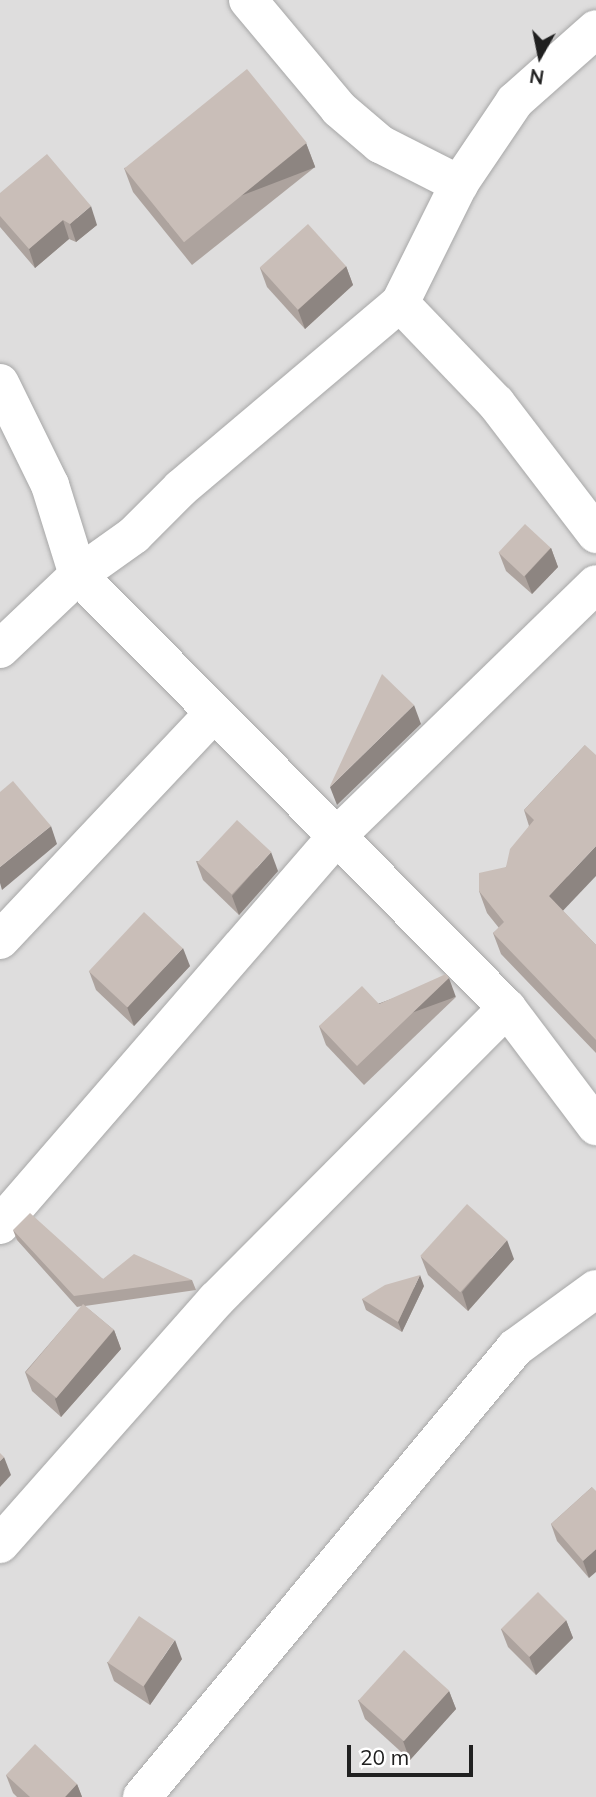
<!DOCTYPE html>
<html>
<head>
<meta charset="utf-8">
<style>
	body { margin:0 }
	#map { position:relative; width:596px; height:1797px; overflow:hidden; background:#f1ece6; font-family:Mulish,sans-serif }
	div>[style] { position:absolute }
	[style*='--x'] { left:calc(var(--x)*1px); top:calc(var(--y)*1px); width:calc(var(--w)*1px); rotate:calc(var(--a)*1deg) }
	.residential>* { inset:0; background:#dedddd; transform-origin:0 0 }
	.roads { filter:drop-shadow(0 0 2px #a7a7a7) drop-shadow(0 0 2px #a7a7a7) }
	.minor>* { height:38px; margin:-19px; padding:0 19px; transform-origin:19px; border-radius:19px; background:#fff }
	.wall>* { inset:0; background:#ada39e }
	.shaded-wall>* { inset:0; background:#8d8581; transform-origin:0 0 }
	.building>* { inset:0; background:#c9beb8; transform-origin:0 0 }
	span { translate:-50% -50%; white-space:nowrap; text-align:center; line-height:1.15; -webkit-text-stroke:5px #fff; paint-order:stroke }
	.north { position:absolute; left:505px; top:21px; width:70px; height:70px; -webkit-text-stroke:5px #fff; paint-order:stroke; rotate:189deg; font-size:19px; font-weight:700; line-height:28px; text-align:center; color:#202020 }
	.north::after { content:''; display:block; margin:auto; width:24px; height:32px; background:#202020; clip-path:polygon(50% 0,100% 100%,50% 72%,0 100%) }
	.scale { position:absolute; left:347px; top:1745px; width:126px; height:32px; box-sizing:border-box; border:4px solid #202020; border-top:0; padding-left:9px; font-size:21px; line-height:24px; white-space:nowrap; color:#202020; -webkit-text-stroke:5px #fff; paint-order:stroke }
</style>
</head>
<body>
<div id="map">
	<div class="residential">
		<div style="left:0;top:0;width:596px;height:1797px"></div>
	</div>
	<div class="roads">
		<div class="minor">
			<div style="--x:248;--y:0;--w:142;--a:50.1"></div>
			<div style="--x:339;--y:109;--w:54;--a:40.5"></div>
			<div style="--x:380;--y:144;--w:89;--a:26.9"></div>
			<div style="--x:400;--y:303;--w:139;--a:46.2"></div>
			<div style="--x:496;--y:403;--w:165;--a:52.6"></div>
			<div style="--x:0;--y:383;--w:114;--a:63.9"></div>
			<div style="--x:50;--y:485;--w:94;--a:72.7"></div>
			<div style="--x:78;--y:575;--w:610;--a:45.27"></div>
			<div style="--x:507;--y:1008;--w:148;--a:53"></div>
			<div style="--x:0;--y:649;--w:108;--a:-43.5"></div>
			<div style="--x:78;--y:575;--w:69;--a:-35.5"></div>
			<div style="--x:134;--y:535;--w:66;--a:-45"></div>
			<div style="--x:181;--y:488;--w:287;--a:-40.2"></div>
			<div style="--x:400;--y:303;--w:133;--a:-63.6"></div>
			<div style="--x:459;--y:184;--w:100;--a:-56"></div>
			<div style="--x:515;--y:101;--w:108;--a:-41.6"></div>
			<div style="--x:0;--y:940;--w:312;--a:-46.7"></div>
			<div style="--x:0;--y:1225;--w:515;--a:-49.1"></div>
			<div style="--x:337;--y:836;--w:361;--a:-44.2"></div>
			<div style="--x:0;--y:1544;--w:326;--a:-48.5"></div>
			<div style="--x:216;--y:1300;--w:412;--a:-45.1"></div>
			<div style="--x:142;--y:1797;--w:584;--a:-50.28"></div>
			<div style="--x:515;--y:1348;--w:100;--a:-36.1"></div>
		</div>
	</div>
	<div class="wall">
		<div style="clip-path:polygon(306px 143px,315px 167px,192px 265px,133px 192px,124px 168px)"></div>
		<div style="clip-path:polygon(0 193px,97px 225px,76px 242px,69px 239px,35px 268px,0 227px)"></div>
		<div style="clip-path:polygon(346px 266px,353px 285px,305px 329px,267px 287px,260px 268px)"></div>
		<div style="clip-path:polygon(551px 548px,558px 567px,532px 594px,506px 571px,499px 553px)"></div>
		<div style="clip-path:polygon(585px 745px,563px 911px,596px 945px,596px 1053px,501px 954px,493px 933px,499px 928px,487px 913px,479px 891px,506px 867px,529px 826px,524px 810px)"></div>
		<div style="clip-path:polygon(196px 861px,278px 871px,239px 915px,203px 880px)"></div>
		<div style="clip-path:polygon(190px 966px,134px 1026px,96px 990px,89px 971px)"></div>
		<div style="clip-path:polygon(456px 997px,364px 1085px,326px 1045px,319px 1026px,379px 1004px)"></div>
		<div style="clip-path:polygon(13px 1230px,103px 1279px,192px 1280px,196px 1290px,85px 1306px,114px 1330px,121px 1349px,61px 1417px,32px 1391px,25px 1372px,82px 1306px,77px 1307px,17px 1240px)"></div>
		<div style="clip-path:polygon(421px 1257px,514px 1259px,468px 1311px,428px 1275px)"></div>
		<div style="clip-path:polygon(424px 1286px,402px 1332px,366px 1310px,362px 1299px)"></div>
		<div style="clip-path:polygon(592px 1487px,589px 1578px,557px 1541px,551px 1524px)"></div>
		<div style="clip-path:polygon(566px 1620px,573px 1638px,536px 1675px,508px 1647px,501px 1629px)"></div>
		<div style="clip-path:polygon(182px 1659px,150px 1705px,114px 1681px,107px 1662px)"></div>
		<div style="clip-path:polygon(449px 1691px,456px 1709px,410px 1760px,365px 1719px,358px 1700px)"></div>
		<div style="clip-path:polygon(6px 1775px,77px 1784px,82px 1797px,17px 1797px,13px 1793px)"></div>
	</div>
	<div class="shaded-wall">
		<div style="left:306px;top:143px;width:26px;height:157px;rotate:69deg"></div>
		<div style="clip-path:polygon(91px 206px,97px 225px,76px 242px,70px 224px)"></div>
		<div style="clip-path:polygon(63px 220px,69px 239px,35px 268px,29px 249px)"></div>
		<div style="clip-path:polygon(346px 266px,353px 285px,305px 329px,298px 310px)"></div>
		<div style="clip-path:polygon(551px 548px,558px 567px,532px 594px,525px 576px)"></div>
		<div style="clip-path:polygon(414px 705px,421px 724px,337px 805px,330px 787px)"></div>
		<div style="clip-path:polygon(51px 826px,57px 844px,2px 890px,0 883px,0 867px)"></div>
		<div style="clip-path:polygon(596px 846px,596px 876px,557px 917px,549px 896px)"></div>
		<div style="clip-path:polygon(271px 852px,278px 871px,239px 915px,232px 896px)"></div>
		<div style="clip-path:polygon(183px 948px,190px 966px,134px 1026px,127px 1007px)"></div>
		<div style="left:449px;top:978px;width:20px;height:127px;rotate:70deg"></div>
		<div style="clip-path:polygon(507px 1240px,514px 1259px,468px 1311px,462px 1292px)"></div>
		<div style="clip-path:polygon(420px 1275px,424px 1286px,402px 1332px,398px 1322px)"></div>
		<div style="clip-path:polygon(114px 1330px,121px 1349px,61px 1417px,55px 1399px)"></div>
		<div style="clip-path:polygon(4px 1457px,11px 1475px,0 1487px,0 1461px)"></div>
		<div style="clip-path:polygon(596px 1549px,596px 1572px,589px 1578px,583px 1561px)"></div>
		<div style="clip-path:polygon(566px 1620px,573px 1638px,536px 1675px,529px 1656px)"></div>
		<div style="clip-path:polygon(175px 1640px,182px 1659px,150px 1705px,144px 1686px)"></div>
		<div style="clip-path:polygon(449px 1691px,456px 1709px,410px 1760px,403px 1741px)"></div>
		<div style="clip-path:polygon(77px 1784px,82px 1797px,65px 1797px)"></div>
	</div>
	<div class="building">
		<div style="left:247px;top:69px;width:95px;height:158px;rotate:51deg"></div>
		<div style="clip-path:polygon(47px 154px,91px 206px,70px 224px,63px 220px,29px 249px,0 216px,0 193px)"></div>
		<div style="left:308px;top:224px;width:57px;height:65px;rotate:48deg"></div>
		<div style="left:525px;top:524px;width:35px;height:39px;rotate:43deg"></div>
		<div style="clip-path:polygon(382px 674px,414px 705px,330px 787px,330px 786px)"></div>
		<div style="clip-path:polygon(585px 745px,596px 755px,596px 846px,549px 896px,596px 945px,596px 1040px,493px 933px,504px 922px,479px 891px,479px 873px,506px 867px,510px 849px,534px 820px,524px 810px)"></div>
		<div style="clip-path:polygon(13px 781px,51px 826px,0 867px,0 792px)"></div>
		<div style="left:237px;top:820px;width:47px;height:58px;rotate:43deg"></div>
		<div style="left:144px;top:912px;width:53px;height:81px;rotate:43deg"></div>
		<div style="clip-path:polygon(446px 974px,449px 978px,357px 1066px,319px 1026px,362px 986px,379px 1004px)"></div>
		<div style="left:467px;top:1204px;width:54px;height:70px;rotate:42deg"></div>
		<div style="clip-path:polygon(30px 1213px,103px 1279px,134px 1254px,192px 1280px,74px 1296px,13px 1230px)"></div>
		<div style="clip-path:polygon(420px 1275px,398px 1322px,362px 1299px,385px 1285px)"></div>
		<div style="left:83px;top:1304px;width:40px;height:89px;rotate:40deg"></div>
		<div style="clip-path:polygon(0 1453px,4px 1457px,0 1461px)"></div>
		<div style="clip-path:polygon(592px 1487px,596px 1491px,596px 1549px,583px 1561px,551px 1524px)"></div>
		<div style="left:538px;top:1592px;width:40px;height:52px;rotate:45deg"></div>
		<div style="left:139px;top:1616px;width:43px;height:56px;rotate:34deg"></div>
		<div style="left:404px;top:1650px;width:61px;height:68px;rotate:42deg"></div>
		<div style="clip-path:polygon(35px 1744px,77px 1784px,65px 1797px,30px 1797px,6px 1775px)"></div>
	</div>
	<div class="north">N</div>
	<div class="scale">20 m</div>
</div>
</body>
</html>
